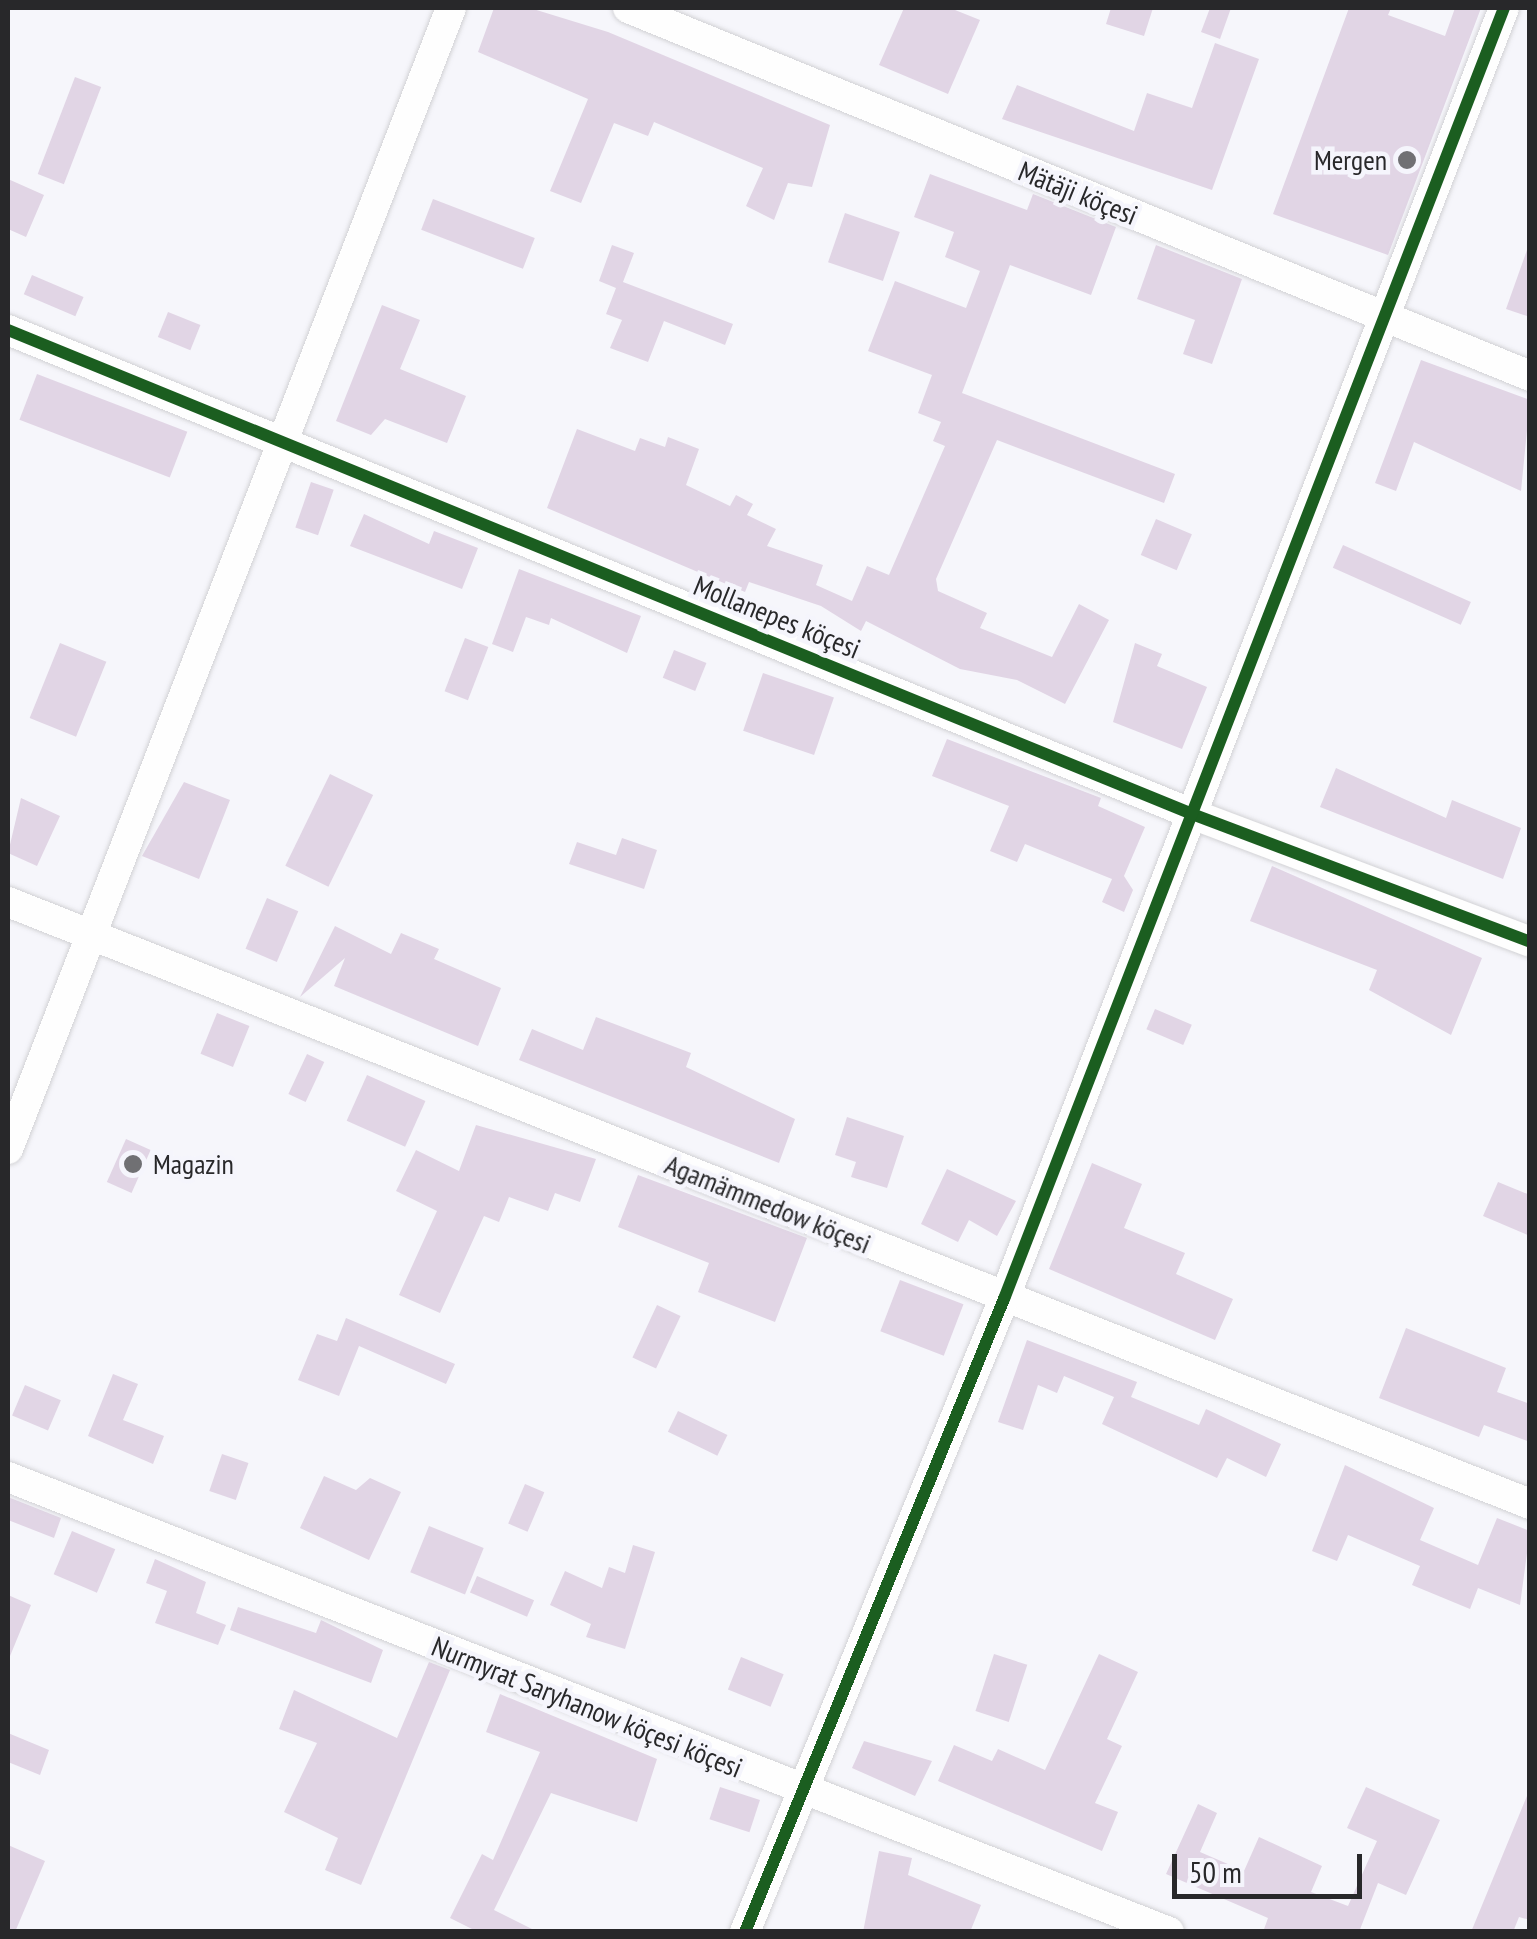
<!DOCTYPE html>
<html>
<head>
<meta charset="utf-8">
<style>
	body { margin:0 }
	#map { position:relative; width:1537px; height:1939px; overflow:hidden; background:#f6f6fb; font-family:"PT Sans Narrow",sans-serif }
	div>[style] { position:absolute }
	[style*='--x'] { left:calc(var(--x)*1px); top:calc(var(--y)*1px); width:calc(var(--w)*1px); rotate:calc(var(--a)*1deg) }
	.building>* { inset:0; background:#e1d5e5; transform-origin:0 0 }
	.roads { filter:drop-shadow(0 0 2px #d2d2d5) drop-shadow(0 0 2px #d2d2d5) }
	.minor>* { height:30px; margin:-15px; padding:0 15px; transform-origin:15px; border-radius:15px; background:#fefefe }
	.cycleway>* { height:12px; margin:-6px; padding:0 6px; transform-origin:6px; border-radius:6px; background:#1b5e20 }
	.dots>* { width:28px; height:28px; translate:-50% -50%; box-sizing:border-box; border:5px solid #f5f5fc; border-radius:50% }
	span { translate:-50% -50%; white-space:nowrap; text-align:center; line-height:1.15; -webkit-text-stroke:9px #f5f5fc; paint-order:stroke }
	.poi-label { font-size:28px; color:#28282a }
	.right { translate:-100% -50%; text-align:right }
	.left { translate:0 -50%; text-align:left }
	.street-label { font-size:28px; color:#28282a }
	.frame { position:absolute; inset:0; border:10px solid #28282a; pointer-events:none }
	.scale { position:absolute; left:1172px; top:1854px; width:190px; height:45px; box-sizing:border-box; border:5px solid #28282a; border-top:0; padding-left:12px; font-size:30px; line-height:35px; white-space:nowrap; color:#28282a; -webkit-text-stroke:8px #f5f5fc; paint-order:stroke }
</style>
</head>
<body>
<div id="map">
	<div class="building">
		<div style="clip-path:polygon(494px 8px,530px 8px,608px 32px,830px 125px,812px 187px,788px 183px,774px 220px,746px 206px,763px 168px,654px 122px,648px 136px,614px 123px,581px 203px,550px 191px,588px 99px,478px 52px)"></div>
		<div style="clip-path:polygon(904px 8px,950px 8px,980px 20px,948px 94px,879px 65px)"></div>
		<div style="clip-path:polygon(1111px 8px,1153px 8px,1144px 36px,1106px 24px)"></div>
		<div style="clip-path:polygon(1210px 8px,1231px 8px,1220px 39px,1201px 32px)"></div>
		<div style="clip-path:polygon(1349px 8px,1391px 8px,1388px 15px,1445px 36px,1455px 8px,1481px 8px,1388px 255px,1273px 214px)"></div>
		<div style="clip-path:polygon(1215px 43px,1259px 59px,1212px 190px,1002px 119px,1017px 85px,1134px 131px,1147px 93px,1192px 108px)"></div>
		<div style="left:75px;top:77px;width:28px;height:104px;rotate:21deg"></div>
		<div style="clip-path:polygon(930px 174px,1027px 210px,1033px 194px,1116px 227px,1091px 295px,1010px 265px,962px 393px,1175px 474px,1164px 503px,997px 440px,936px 579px,938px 591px,987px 613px,980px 628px,1052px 657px,1079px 604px,1109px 620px,1065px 704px,1017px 680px,960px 669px,866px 621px,861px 631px,821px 606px,749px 582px,745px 592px,547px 508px,577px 429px,635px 451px,640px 438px,665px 447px,668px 437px,699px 449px,686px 485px,730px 506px,736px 495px,753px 504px,747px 515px,776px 529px,767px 546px,823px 565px,816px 585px,852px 601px,867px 566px,889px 575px,945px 446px,933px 441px,941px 422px,918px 413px,932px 375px,868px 351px,895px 281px,966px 308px,980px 271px,945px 257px,954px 232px,914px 217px)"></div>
		<div style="clip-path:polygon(8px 179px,44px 195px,26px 237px,8px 229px)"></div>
		<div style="left:433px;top:199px;width:109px;height:33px;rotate:21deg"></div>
		<div style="left:845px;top:213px;width:58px;height:52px;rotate:19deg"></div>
		<div style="clip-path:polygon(612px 245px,634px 253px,623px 282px,733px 324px,725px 345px,664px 321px,648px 362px,610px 348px,622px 320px,606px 314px,616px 288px,599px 281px)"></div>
		<div style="clip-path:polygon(1156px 245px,1242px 279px,1212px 364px,1183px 354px,1195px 320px,1137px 299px)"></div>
		<div style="clip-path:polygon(1527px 250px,1530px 250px,1530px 317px,1506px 309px)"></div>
		<div style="left:32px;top:275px;width:56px;height:21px;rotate:23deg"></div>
		<div style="clip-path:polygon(382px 305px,420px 320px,400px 369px,466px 396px,447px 443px,385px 419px,371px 435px,336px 421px)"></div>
		<div style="left:168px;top:312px;width:35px;height:27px;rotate:22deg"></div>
		<div style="clip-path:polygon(1421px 360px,1530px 400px,1521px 491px,1414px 442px,1396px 491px,1375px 483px)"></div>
		<div style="left:37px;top:374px;width:161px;height:49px;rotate:21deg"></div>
		<div style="left:311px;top:482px;width:24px;height:48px;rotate:19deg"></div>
		<div style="clip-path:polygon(364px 514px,429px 544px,434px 531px,478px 548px,462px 589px,350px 546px)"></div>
		<div style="left:1156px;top:519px;width:39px;height:39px;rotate:23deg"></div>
		<div style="left:1343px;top:545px;width:140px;height:25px;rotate:24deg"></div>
		<div style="clip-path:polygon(519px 569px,641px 616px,627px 653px,551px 618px,549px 625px,526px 617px,513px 652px,492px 644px)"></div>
		<div style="left:465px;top:638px;width:25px;height:57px;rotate:21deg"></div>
		<div style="left:60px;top:643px;width:50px;height:81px;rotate:22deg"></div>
		<div style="clip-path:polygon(1135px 643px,1162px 654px,1157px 666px,1207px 687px,1182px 749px,1113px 722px)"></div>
		<div style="left:674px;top:650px;width:35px;height:30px;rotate:22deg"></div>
		<div style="left:763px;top:673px;width:75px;height:61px;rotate:19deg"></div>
		<div style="clip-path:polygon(947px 739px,1101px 798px,1098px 806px,1145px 827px,1124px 876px,1133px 890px,1124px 912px,1102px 902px,1112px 879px,1025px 844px,1017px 862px,990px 851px,1009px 806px,932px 776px)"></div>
		<div style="clip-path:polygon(1336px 768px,1446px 818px,1452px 800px,1521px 828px,1503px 879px,1320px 807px)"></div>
		<div style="left:330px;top:774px;width:48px;height:102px;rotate:26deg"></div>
		<div style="clip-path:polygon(184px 782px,230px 800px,199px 879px,142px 856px)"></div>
		<div style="clip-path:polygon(21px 798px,60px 816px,37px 866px,8px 853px)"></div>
		<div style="clip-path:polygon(622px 838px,657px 850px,644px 889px,569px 864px,577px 842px,616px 855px)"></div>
		<div style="clip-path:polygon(1272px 866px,1482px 958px,1451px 1035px,1369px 990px,1377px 970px,1250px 921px)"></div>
		<div style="left:267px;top:898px;width:34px;height:55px;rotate:23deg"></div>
		<div style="clip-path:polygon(335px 926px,391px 954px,401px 933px,439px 949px,434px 959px,501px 988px,478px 1046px,334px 986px,345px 958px,300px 997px)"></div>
		<div style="left:1155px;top:1009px;width:40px;height:22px;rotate:23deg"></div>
		<div style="left:217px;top:1013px;width:35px;height:44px;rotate:22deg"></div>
		<div style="clip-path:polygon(596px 1017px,691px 1053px,686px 1067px,795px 1119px,779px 1163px,519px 1060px,532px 1029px,583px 1050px)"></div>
		<div style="left:307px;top:1054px;width:19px;height:44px;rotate:25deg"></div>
		<div style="left:367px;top:1075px;width:64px;height:50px;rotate:24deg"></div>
		<div style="clip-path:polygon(847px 1117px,904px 1136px,887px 1188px,851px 1177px,856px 1162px,835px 1155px)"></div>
		<div style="clip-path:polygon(476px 1125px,596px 1159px,580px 1202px,555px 1193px,548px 1211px,509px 1197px,499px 1222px,484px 1216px,440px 1313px,399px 1295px,437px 1211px,396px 1191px,416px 1150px,459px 1171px)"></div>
		<div style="left:126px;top:1139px;width:27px;height:47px;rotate:24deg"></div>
		<div style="clip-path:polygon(1092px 1163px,1142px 1184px,1124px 1228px,1185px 1253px,1176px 1274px,1233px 1299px,1215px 1340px,1049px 1269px)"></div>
		<div style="clip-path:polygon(947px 1169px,1016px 1201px,997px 1236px,969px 1220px,958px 1242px,921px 1224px)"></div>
		<div style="clip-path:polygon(638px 1175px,807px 1238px,775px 1322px,698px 1292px,709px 1263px,618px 1227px)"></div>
		<div style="clip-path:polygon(1498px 1182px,1530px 1195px,1530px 1236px,1483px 1216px)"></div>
		<div style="left:900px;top:1280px;width:68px;height:55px;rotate:21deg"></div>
		<div style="left:657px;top:1305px;width:26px;height:58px;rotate:25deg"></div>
		<div style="clip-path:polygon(346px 1318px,455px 1364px,446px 1384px,359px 1346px,339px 1396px,298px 1380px,317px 1334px,337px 1341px)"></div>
		<div style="clip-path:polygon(1406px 1328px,1506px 1368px,1497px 1392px,1530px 1404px,1530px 1442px,1484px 1425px,1479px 1437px,1379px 1398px)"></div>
		<div style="clip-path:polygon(1027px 1340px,1137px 1382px,1131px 1397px,1199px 1425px,1206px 1409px,1281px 1444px,1266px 1477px,1227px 1458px,1217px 1478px,1102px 1424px,1114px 1397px,1064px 1376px,1057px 1393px,1038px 1385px,1023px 1430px,998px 1422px)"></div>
		<div style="clip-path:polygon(113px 1374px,138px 1384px,123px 1420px,164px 1436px,153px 1464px,88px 1436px)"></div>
		<div style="left:25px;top:1385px;width:39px;height:33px;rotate:23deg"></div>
		<div style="left:678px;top:1411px;width:55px;height:23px;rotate:26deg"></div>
		<div style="left:222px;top:1454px;width:28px;height:39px;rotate:19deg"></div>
		<div style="clip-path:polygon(1345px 1465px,1434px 1508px,1420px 1540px,1478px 1565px,1497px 1518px,1530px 1531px,1520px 1605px,1478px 1588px,1470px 1609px,1412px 1585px,1420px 1566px,1348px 1535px,1337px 1561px,1312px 1551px)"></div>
		<div style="clip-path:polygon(324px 1476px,356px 1490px,370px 1478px,401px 1492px,369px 1560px,300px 1528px)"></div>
		<div style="left:525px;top:1484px;width:21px;height:43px;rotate:23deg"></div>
		<div style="clip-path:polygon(8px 1497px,61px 1518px,54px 1538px,8px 1520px)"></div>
		<div style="left:429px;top:1526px;width:59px;height:50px;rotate:22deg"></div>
		<div style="left:72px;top:1531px;width:47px;height:47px;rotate:23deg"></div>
		<div style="clip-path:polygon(633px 1545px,655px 1552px,625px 1649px,586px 1637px,591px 1624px,550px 1605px,565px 1571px,602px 1588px,609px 1567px,625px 1573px)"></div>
		<div style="clip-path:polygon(155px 1559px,206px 1582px,196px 1613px,226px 1625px,218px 1645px,155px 1623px,167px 1591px,146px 1583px)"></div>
		<div style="left:477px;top:1576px;width:62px;height:18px;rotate:23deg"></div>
		<div style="clip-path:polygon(8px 1595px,31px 1605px,8px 1661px)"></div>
		<div style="clip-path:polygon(238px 1607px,316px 1633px,321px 1620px,383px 1650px,371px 1683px,230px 1630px)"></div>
		<div style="left:994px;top:1654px;width:35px;height:60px;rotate:18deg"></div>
		<div style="clip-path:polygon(1099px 1654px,1138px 1672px,1107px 1739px,1122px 1746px,1095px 1803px,1118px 1812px,1102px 1851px,938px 1781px,954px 1745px,992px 1761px,998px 1749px,1045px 1770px)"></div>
		<div style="left:741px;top:1657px;width:46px;height:35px;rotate:22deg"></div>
		<div style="clip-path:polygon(429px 1662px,450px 1670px,361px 1885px,325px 1870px,338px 1838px,284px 1812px,317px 1743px,279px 1729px,294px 1690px,397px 1738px)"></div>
		<div style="clip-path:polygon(500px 1694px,657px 1759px,637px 1822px,551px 1793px,494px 1910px,538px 1932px,478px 1932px,450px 1918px,482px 1854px,493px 1860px,540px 1752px,486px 1732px)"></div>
		<div style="clip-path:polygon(8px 1733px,49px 1750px,40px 1775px,8px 1762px)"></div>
		<div style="clip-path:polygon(864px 1741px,932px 1761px,915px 1796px,852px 1768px)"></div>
		<div style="left:720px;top:1787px;width:42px;height:34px;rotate:18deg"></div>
		<div style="clip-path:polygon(1366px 1787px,1440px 1820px,1406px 1895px,1378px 1883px,1359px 1932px,1263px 1932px,1268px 1918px,1166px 1874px,1198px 1804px,1217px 1813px,1200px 1852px,1244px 1871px,1259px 1837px,1322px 1866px,1311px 1892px,1348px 1906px,1377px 1841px,1347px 1828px)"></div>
		<div style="clip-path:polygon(1529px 1791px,1530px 1920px,1519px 1917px,1513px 1932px,1471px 1932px)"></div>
		<div style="clip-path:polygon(8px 1845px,45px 1861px,15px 1932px,8px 1932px)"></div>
		<div style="clip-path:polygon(879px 1851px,912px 1858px,908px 1875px,981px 1905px,970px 1932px,863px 1932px)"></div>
	</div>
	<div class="roads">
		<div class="minor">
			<div style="--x:628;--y:8;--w:974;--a:22.19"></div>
			<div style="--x:8;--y:330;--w:1279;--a:22.23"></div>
			<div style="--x:1192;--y:814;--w:361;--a:20.7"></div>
			<div style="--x:8;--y:902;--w:1637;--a:21.58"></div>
			<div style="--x:8;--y:1149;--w:1224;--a:-68.78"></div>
			<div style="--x:8;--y:1477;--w:1247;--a:21.4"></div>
			<div style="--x:745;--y:1932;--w:684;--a:-67.75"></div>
			<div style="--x:1004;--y:1299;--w:1384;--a:-68.83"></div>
		</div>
	</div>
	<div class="cycleway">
		<div style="--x:8;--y:330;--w:1279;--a:22.23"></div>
		<div style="--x:1192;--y:814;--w:361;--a:20.7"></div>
		<div style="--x:745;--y:1932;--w:684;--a:-67.75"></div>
		<div style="--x:1004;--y:1299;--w:1384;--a:-68.83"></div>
	</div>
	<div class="dots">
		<div style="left:1407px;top:160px;background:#707073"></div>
		<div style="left:133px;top:1164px;background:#707073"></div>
	</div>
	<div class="poi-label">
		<span class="right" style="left:1387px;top:160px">Mergen</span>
		<span class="left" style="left:153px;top:1164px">Magazin</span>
	</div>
	<div class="street-label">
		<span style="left:1078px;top:193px;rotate:22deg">Mätäji köçesi</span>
		<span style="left:777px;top:617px;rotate:22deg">Mollanepes köçesi</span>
		<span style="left:768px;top:1204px;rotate:22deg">Agamämmedow köçesi</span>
		<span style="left:587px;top:1707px;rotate:22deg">Nurmyrat Saryhanow köçesi köçesi</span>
	</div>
	<div class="frame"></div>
	<div class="scale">50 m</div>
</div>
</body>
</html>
